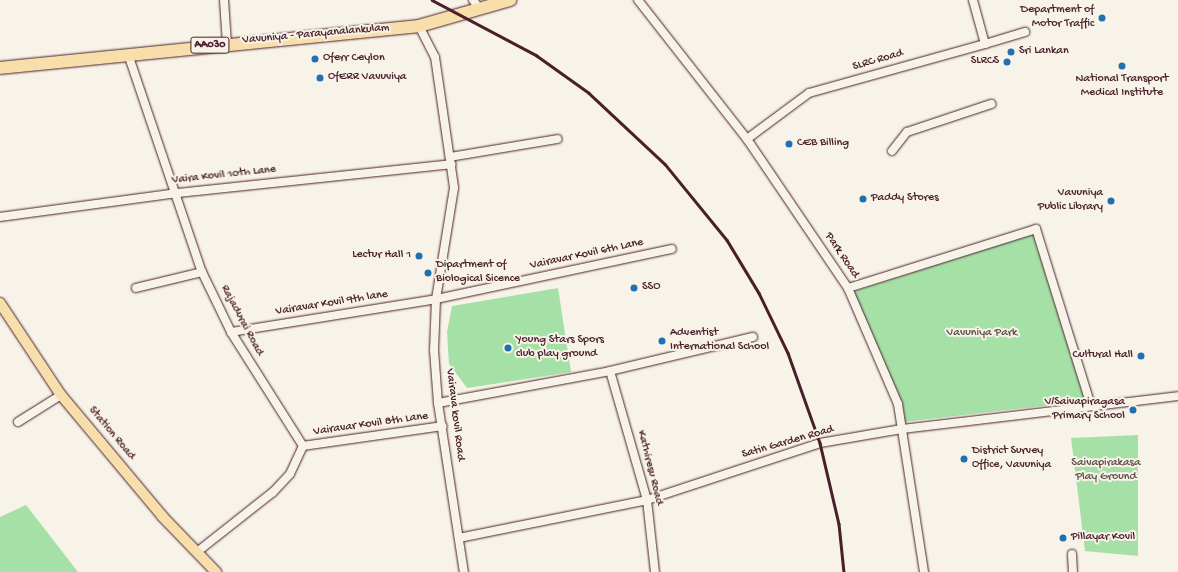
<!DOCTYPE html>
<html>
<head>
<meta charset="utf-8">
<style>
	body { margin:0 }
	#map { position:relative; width:1178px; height:572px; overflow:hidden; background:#f7f3e8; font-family:"Gochi Hand",sans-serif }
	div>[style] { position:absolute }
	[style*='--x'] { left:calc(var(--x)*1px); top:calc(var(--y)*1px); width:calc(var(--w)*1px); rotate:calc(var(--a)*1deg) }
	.green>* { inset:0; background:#a5e1a7 }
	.roads { filter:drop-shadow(0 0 1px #4a1f2b) drop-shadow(0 0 1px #4a1f2b) }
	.minor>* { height:8px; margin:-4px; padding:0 4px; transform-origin:4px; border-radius:4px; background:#f7f3e8 }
	.major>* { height:10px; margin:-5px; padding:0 5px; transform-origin:5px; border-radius:5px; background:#f8deab }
	.highway>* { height:12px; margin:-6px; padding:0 6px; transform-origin:6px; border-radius:6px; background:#f8deab }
	.rail>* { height:2.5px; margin:-1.25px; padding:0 1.25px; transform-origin:1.25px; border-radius:1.25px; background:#4a1f2b }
	.dots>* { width:11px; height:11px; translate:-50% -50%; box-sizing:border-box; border:2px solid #f7f3e8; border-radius:50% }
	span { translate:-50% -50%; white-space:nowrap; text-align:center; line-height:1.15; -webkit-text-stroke:4px #f7f3e8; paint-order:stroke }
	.shield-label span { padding:1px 3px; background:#f7f3e8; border:1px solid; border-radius:3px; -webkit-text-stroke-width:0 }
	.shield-label { font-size:11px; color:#4a1f2b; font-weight:700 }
	.poi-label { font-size:12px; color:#4a1f2b }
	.right { translate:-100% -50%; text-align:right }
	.left { translate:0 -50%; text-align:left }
	.street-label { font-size:12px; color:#4a1f2b }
	.park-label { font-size:12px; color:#61504a }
</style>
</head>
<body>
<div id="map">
	<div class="green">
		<div style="clip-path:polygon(1033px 234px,1085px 401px,903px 422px,852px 292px)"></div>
		<div style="clip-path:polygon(558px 288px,571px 372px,467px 388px,449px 364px,447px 332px,452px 306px)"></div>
		<div style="clip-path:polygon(1138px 435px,1138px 556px,1085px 551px,1071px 438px)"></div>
		<div style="clip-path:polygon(26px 505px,78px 572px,0 572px,0 517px)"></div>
	</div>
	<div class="roads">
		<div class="minor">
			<div style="--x:224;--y:0;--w:44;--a:86.1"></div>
			<div style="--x:473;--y:0;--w:10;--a:53"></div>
			<div style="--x:638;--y:0;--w:177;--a:51.9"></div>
			<div style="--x:747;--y:139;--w:180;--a:55.9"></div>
			<div style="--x:848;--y:288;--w:126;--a:66.7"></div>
			<div style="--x:898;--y:404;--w:170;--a:81.2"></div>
			<div style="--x:419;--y:26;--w:35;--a:63"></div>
			<div style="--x:435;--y:57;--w:132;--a:81.7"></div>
			<div style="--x:454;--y:188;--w:112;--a:99.2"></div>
			<div style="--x:436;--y:299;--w:51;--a:92.2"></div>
			<div style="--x:434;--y:350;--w:53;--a:85.7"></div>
			<div style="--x:438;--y:403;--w:171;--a:81.3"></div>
			<div style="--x:985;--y:44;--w:42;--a:-16.7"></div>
			<div style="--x:128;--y:54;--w:230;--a:71.3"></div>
			<div style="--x:202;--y:272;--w:67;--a:64.2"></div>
			<div style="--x:231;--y:332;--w:135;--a:57.7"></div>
			<div style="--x:303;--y:446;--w:31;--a:115"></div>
			<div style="--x:290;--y:474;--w:25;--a:133"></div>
			<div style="--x:273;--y:492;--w:97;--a:141.7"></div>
			<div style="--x:747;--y:139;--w:77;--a:-36.6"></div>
			<div style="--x:809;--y:93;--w:183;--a:-15.6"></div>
			<div style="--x:985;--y:44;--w:46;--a:-105.3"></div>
			<div style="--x:892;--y:151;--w:24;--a:-52"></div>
			<div style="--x:907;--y:132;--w:89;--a:-18.4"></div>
			<div style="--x:450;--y:157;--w:109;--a:-9.5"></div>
			<div style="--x:0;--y:217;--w:179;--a:-7.7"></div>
			<div style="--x:177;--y:193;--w:276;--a:-6"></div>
			<div style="--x:136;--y:288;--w:68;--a:-13.6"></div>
			<div style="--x:848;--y:288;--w:197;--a:-17.4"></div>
			<div style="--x:1036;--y:229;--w:185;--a:72.7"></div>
			<div style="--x:231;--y:332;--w:208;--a:-9.1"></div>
			<div style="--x:436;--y:299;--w:241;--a:-12"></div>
			<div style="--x:610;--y:371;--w:134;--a:74"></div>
			<div style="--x:647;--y:500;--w:72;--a:83.7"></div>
			<div style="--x:438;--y:403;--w:175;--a:-10.5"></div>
			<div style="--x:610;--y:371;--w:147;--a:-13.4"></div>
			<div style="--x:18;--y:422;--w:51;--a:-32.1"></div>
			<div style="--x:303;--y:446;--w:141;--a:-8.1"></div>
			<div style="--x:459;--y:538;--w:192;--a:-11.4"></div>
			<div style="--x:647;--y:500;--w:182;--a:-18.2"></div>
			<div style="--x:820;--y:443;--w:83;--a:-9.7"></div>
			<div style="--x:902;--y:429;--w:278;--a:-6.8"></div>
			<div style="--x:1072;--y:554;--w:18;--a:87"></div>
		</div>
		<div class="major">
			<div style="--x:0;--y:303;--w:110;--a:56.5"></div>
			<div style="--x:61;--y:395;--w:158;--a:50.1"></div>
			<div style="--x:162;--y:516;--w:78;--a:46"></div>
		</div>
		<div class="highway">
			<div style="--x:0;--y:68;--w:421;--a:-5.7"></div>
			<div style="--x:419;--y:26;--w:95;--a:-15.9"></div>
		</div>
	</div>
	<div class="rail">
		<div style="--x:432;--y:0;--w:118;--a:27.9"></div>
		<div style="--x:536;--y:55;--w:65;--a:35.6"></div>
		<div style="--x:589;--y:93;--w:104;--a:43.1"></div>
		<div style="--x:665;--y:164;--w:98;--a:50.8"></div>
		<div style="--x:727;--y:240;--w:62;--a:58.9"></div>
		<div style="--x:759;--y:293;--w:67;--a:64.2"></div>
		<div style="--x:788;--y:353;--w:96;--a:70.4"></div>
		<div style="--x:820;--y:443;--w:83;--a:76.8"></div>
		<div style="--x:839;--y:524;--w:48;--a:84.1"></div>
	</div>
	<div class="dots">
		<div style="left:1102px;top:18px;background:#1f6fb2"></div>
		<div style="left:1011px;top:52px;background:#1f6fb2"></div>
		<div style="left:315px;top:59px;background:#1f6fb2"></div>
		<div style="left:1007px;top:62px;background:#1f6fb2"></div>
		<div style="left:1122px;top:66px;background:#1f6fb2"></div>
		<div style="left:320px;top:78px;background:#1f6fb2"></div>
		<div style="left:789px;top:144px;background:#1f6fb2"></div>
		<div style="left:863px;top:199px;background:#1f6fb2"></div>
		<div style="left:1111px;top:201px;background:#1f6fb2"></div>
		<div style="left:419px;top:256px;background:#1f6fb2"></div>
		<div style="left:428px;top:273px;background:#1f6fb2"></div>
		<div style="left:634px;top:288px;background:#1f6fb2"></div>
		<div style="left:662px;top:341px;background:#1f6fb2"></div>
		<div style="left:508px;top:348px;background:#1f6fb2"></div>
		<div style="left:1141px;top:356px;background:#1f6fb2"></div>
		<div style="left:1133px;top:410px;background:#1f6fb2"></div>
		<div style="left:964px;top:459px;background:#1f6fb2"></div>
		<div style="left:1063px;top:538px;background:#1f6fb2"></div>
	</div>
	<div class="shield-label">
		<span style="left:210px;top:45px">AA030</span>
	</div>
	<div class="poi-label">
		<span class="right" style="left:1094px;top:18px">Department of<br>Motor Traffic</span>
		<span class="left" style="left:1019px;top:52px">Sri Lankan</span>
		<span class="left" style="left:323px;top:59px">Oferr Ceylon</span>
		<span class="right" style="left:999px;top:62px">SLRCS</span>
		<span class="left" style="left:328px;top:78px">OfERR Vavuviya</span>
		<span style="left:1122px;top:87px">National Transport<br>Medical Institute</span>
		<span class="left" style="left:797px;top:144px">CEB Billing</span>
		<span class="right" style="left:1103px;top:201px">Vavuniya<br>Public Library</span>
		<span class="left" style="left:871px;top:199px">Paddy Stores</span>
		<span class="right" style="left:411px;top:256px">Lectur Hall 1</span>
		<span class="left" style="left:436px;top:273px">Dipartment of<br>Biological Sicence</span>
		<span class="left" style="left:642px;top:288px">SSO</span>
		<span class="left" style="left:670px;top:341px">Adventist<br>International School</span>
		<span class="left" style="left:516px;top:348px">Young Stars Spors<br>club play ground</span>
		<span class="right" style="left:1133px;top:356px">Cultural Hall</span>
		<span class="right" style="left:1125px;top:410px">V/Saivapiragasa<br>Primary School</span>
		<span class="left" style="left:972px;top:459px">District Survey<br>Office, Vavuniya</span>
		<span class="left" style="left:1071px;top:538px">Pillayar Kovil</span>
	</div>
	<div class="street-label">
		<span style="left:316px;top:35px;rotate:-5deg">Vavuniya - Parayanalankulam</span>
		<span style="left:878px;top:61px;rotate:-16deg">SLRC Road</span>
		<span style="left:224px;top:176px;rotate:-6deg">Vaira Kovil 10th Lane</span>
		<span style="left:587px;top:255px;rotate:-12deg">Vairavar Kovil 6th Lane</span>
		<span style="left:841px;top:256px;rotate:56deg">Park Road</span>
		<span style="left:332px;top:304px;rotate:-9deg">Vairavar Kovil 9th lane</span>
		<span style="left:241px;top:321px;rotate:62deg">Rajadurai Road</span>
		<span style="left:454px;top:415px;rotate:83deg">Vairava kovil Road</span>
		<span style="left:371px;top:425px;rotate:-8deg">Vairavar Kovil 8th Lane</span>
		<span style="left:111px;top:434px;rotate:50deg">Station Road</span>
		<span style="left:788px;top:443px;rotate:-16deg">Satin Garden Road</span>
		<span style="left:649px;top:468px;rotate:76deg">Kathiresu Road</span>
	</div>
	<div class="park-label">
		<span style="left:982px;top:334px">Vavuniya Park</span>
		<span style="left:1106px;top:471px">Saivapirakasa<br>Play Ground</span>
	</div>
</div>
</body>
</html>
